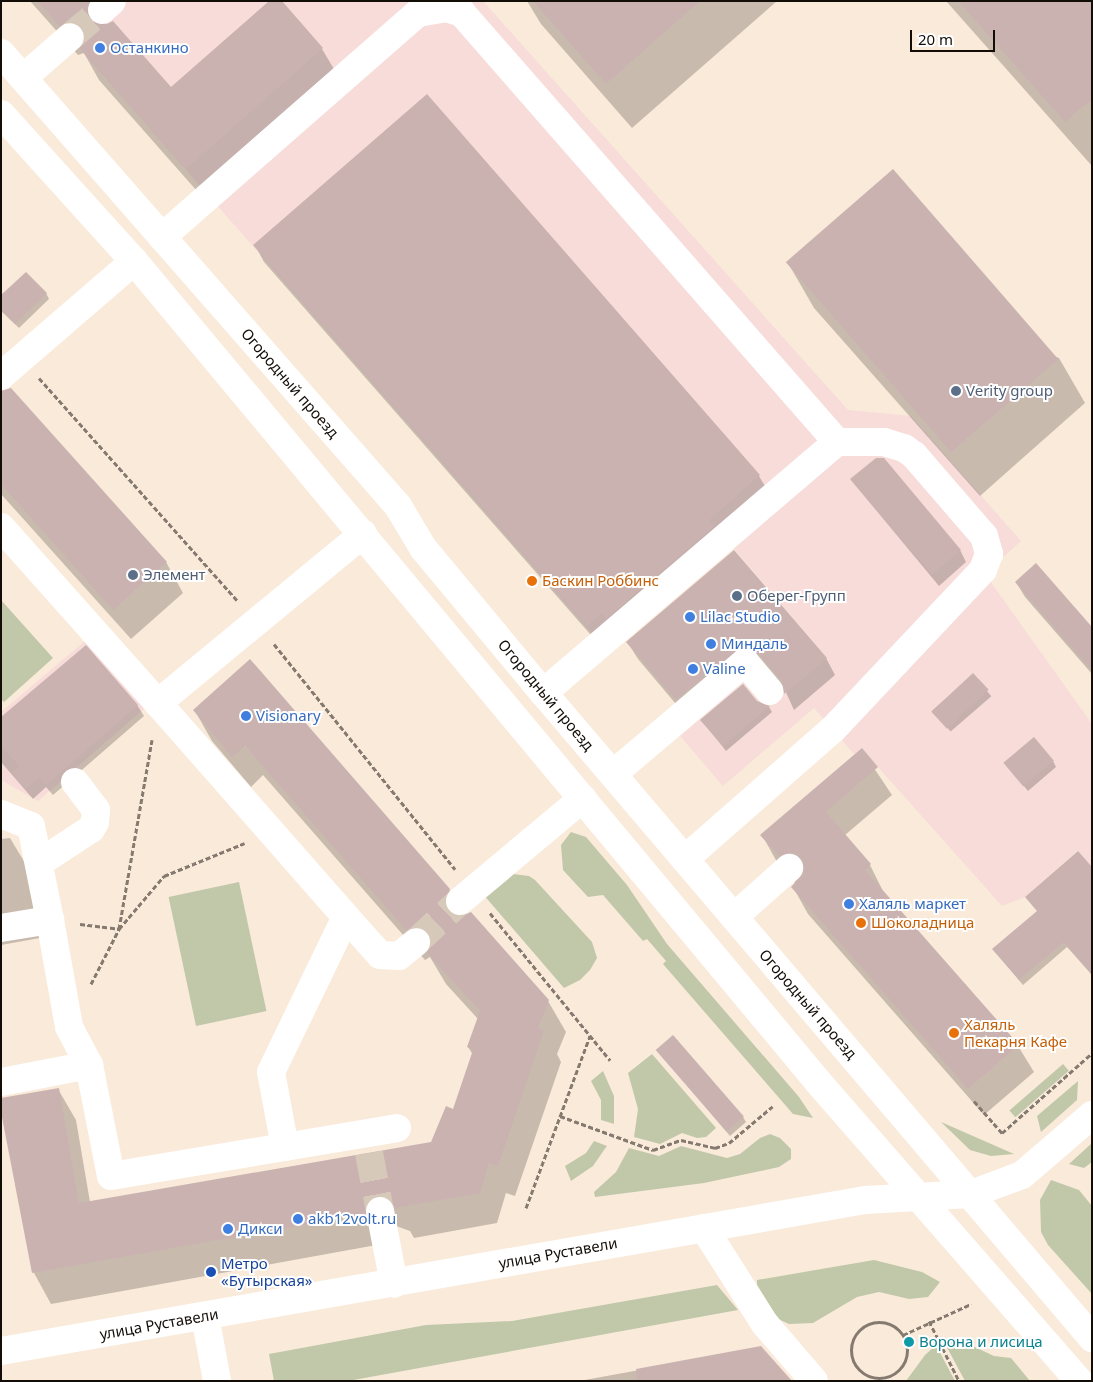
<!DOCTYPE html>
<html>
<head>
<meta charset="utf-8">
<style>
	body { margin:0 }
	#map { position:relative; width:1093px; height:1382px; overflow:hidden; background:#faeada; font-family:"Noto Sans",sans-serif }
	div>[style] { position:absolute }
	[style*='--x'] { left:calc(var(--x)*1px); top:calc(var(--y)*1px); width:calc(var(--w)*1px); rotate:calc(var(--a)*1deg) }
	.industrial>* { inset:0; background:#f7dcd9 }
	.green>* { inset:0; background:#c1c8a9; transform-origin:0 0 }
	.shadow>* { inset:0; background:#0003; transform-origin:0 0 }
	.building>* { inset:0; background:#cab2b1; transform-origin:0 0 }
	.minor-tunnel>* { height:28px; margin-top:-14px; transform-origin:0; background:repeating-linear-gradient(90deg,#d7c9ba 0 28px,transparent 0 42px) }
	.path>* { height:3px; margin-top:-1.5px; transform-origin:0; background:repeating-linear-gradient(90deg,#857a70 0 5px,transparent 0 7.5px) }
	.path>.ring { margin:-1.5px; padding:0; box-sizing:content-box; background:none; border:3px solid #857a70; border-radius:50% }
	.minor>* { height:28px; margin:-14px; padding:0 14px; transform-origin:14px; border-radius:14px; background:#fff }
	.major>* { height:28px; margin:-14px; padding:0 14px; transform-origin:14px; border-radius:14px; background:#fff }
	.dots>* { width:14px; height:14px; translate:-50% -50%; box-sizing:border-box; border:2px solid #fff; border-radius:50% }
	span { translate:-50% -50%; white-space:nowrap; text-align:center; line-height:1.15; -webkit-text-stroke:4px #fff; paint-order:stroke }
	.shop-label { font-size:15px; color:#366cbe }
	.left { translate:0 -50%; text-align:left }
	.street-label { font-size:15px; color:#130d08 }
	.service-label { font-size:15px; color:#4e5e75 }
	.food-label { font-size:15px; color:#c56008 }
	.transit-label { font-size:15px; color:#164399 }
	.culture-label { font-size:15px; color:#0d838f }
	.frame { position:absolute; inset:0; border:2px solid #130d08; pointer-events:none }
	.scale { position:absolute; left:910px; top:30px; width:85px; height:22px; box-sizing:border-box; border:2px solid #130d08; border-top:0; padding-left:6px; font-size:15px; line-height:18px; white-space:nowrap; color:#130d08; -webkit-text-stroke:4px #fff; paint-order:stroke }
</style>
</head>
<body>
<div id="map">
	<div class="industrial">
		<div style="clip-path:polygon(38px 1px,483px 1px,848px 410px,911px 416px,1021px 541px,985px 574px,1092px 724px,1092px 867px,1077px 851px,1025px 897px,1002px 906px,862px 749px,854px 754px,814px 708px,723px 786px,680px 736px,743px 682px,766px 709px,827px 658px,730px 544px,597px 639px)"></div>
		<div style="clip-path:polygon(86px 640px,145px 708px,38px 801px,1px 780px,1px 712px)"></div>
	</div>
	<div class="green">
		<div style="clip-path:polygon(1px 600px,53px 658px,4px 702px,1px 699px)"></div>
		<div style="clip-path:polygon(571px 832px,586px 837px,627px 885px,667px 944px,799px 1097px,813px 1118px,793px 1114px,663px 964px,666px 961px,647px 939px,643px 941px,603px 895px,588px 897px,563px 870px,561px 845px)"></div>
		<div style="clip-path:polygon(513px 874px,529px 876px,535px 880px,592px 942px,597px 958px,590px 970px,580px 980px,564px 988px,482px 893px)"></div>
		<div style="left:239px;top:882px;width:132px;height:72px;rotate:78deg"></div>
		<div style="clip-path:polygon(652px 1054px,716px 1128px,706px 1137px,697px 1138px,682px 1133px,660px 1144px,634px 1137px,638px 1109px,628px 1073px)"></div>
		<div style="left:1063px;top:1064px;width:9px;height:71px;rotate:49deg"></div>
		<div style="clip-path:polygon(603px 1071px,614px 1096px,614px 1124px,601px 1120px,601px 1100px,591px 1081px)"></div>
		<div style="clip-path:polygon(1078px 1081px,1077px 1100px,1041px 1132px,1037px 1116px)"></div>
		<div style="clip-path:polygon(941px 1122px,1014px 1154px,991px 1156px,970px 1150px)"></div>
		<div style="clip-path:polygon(770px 1134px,780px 1138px,791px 1149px,791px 1159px,779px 1167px,704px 1183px,595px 1197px,594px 1192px,616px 1172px,629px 1148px,659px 1156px,681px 1146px,727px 1158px,740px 1154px,760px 1138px)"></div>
		<div style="clip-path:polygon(594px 1141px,607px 1146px,604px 1150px,593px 1166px,571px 1181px,565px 1166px,586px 1153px)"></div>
		<div style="clip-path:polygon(1092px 1143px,1092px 1162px,1084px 1168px,1069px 1164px)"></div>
		<div style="clip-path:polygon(1051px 1180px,1079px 1190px,1092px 1206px,1092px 1294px,1048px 1245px,1041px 1232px,1040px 1200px)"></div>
		<div style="clip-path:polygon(874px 1260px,922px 1272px,940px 1282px,928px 1297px,909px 1299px,879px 1292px,857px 1297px,813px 1323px,789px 1324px,778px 1319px,757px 1285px,757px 1280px)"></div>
		<div style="clip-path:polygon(717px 1285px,738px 1310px,348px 1381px,274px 1381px,269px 1354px,426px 1325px,512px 1321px)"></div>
		<div style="clip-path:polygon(960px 1340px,994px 1356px,1011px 1358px,1030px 1381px,965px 1381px,944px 1342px)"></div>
		<div style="clip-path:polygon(936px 1345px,955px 1381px,906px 1381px,925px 1355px)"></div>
	</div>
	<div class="shadow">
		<div style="clip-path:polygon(30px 1px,92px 1px,106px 24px,112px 23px,171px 89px,322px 49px,340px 79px,204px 199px,99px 80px,84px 53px,78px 55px)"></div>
		<div style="clip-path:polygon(527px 1px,777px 1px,632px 128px,541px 24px)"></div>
		<div style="clip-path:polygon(946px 1px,1092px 1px,1092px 166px)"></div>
		<div style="clip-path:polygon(255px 245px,759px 476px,769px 493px,597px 642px,264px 262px)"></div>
		<div style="clip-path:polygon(788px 263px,1059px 358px,1085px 403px,980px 496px,814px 308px)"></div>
		<div style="clip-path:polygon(46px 293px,49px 299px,19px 328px,1px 311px,1px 297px)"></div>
		<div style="clip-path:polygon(1px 398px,166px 562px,183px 593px,131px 639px,1px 494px)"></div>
		<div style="clip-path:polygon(851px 480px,960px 550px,966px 562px,939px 586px)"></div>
		<div style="clip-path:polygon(734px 552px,826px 658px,835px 675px,794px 710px,784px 688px,768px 669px,752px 663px,686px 716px,638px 659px,628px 643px)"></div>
		<div style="clip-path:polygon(1016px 582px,1092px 629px,1092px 674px,1025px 597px)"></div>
		<div style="left:973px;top:675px;width:28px;height:54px;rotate:49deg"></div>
		<div style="clip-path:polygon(757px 702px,769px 707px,772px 712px,726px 751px,702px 721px)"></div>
		<div style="clip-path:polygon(137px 705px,144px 716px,53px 795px,46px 787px,33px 799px,1px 762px,1px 718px)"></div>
		<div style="clip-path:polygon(195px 711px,449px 890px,465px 917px,548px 1001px,566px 1032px,557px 1054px,561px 1062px,515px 1196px,506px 1193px,497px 1223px,414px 1238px,410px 1231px,396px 1226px,382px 1244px,51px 1304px,34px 1273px,1px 1106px,58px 1089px,76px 1120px,90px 1202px,432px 1143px,454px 1110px,473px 1055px,468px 1047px,478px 1019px,446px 984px,430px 957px,425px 960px,263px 775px,251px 787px,212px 741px)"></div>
		<div style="clip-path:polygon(862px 750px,892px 795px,845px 835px,870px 865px,884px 893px,1018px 1046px,1034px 1072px,984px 1115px,808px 914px,793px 887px,796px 884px,777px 862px,762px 835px)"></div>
		<div style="clip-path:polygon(1053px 761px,1056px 767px,1028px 791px,1009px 768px)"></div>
		<div style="clip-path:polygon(10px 838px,28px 868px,40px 938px,1px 945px,1px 839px)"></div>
		<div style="clip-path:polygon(1092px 869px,1092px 975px,1067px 947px,1023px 985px,997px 954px,1038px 912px,1026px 897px)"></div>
		<div style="clip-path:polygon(657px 1050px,743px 1117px,746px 1122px,730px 1136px)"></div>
		<div style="clip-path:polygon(761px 1348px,790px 1381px,579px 1381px)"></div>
	</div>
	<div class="building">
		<div style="clip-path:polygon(38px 1px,90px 1px,87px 13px,91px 21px,105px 25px,113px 21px,171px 87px,269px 1px,282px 1px,323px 48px,186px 169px,80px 49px,85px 34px,81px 26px,67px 22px,59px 26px)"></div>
		<div style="clip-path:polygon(533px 1px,700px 1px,606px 84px)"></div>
		<div style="clip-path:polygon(958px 1px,1092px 1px,1092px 99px,1065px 122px)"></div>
		<div style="clip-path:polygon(427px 94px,760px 475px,709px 520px,714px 526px,606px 619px,602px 613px,587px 626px,253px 245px)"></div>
		<div style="left:893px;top:169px;width:252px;height:142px;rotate:49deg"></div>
		<div style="clip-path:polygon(26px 272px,47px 293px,15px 324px,1px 310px,1px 295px)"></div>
		<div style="clip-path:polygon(11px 388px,167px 562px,113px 610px,1px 484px,1px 391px)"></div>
		<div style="clip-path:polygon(876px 458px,884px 458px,961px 550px,932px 575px,850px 479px)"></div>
		<div style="clip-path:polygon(734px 550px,827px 658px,784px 694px,781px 681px,757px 652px,742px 647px,676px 700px,626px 642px)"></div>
		<div style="clip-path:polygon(1036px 563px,1092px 627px,1092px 671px,1015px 582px)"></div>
		<div style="clip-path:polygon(86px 645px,138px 705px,46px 785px,39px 777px,26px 789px,11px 772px,19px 766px,1px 745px,1px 717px)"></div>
		<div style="clip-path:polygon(250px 659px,450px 889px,445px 903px,448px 911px,462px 916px,471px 912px,549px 1000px,538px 1028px,544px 1031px,498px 1166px,489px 1163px,480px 1193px,395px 1208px,391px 1200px,378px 1196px,369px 1200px,365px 1214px,32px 1273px,1px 1112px,1px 1098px,59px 1088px,79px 1203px,431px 1142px,446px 1106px,453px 1109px,473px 1050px,467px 1047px,480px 1011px,427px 953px,431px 940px,428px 932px,414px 927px,406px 930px,245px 746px,232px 757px,193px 710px)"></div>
		<div style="left:973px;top:673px;width:23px;height:57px;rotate:47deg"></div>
		<div style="clip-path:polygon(743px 684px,757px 701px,770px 706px,723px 746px,700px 720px)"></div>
		<div style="left:1034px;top:737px;width:31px;height:40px;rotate:50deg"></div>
		<div style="clip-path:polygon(862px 748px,878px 767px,826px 812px,871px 864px,865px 870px,1019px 1045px,968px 1089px,791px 887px,804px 873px,801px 858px,793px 853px,779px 856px,760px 835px)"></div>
		<div style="clip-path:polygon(1078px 851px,1092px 867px,1092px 975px,1064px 942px,1019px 980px,992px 949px,1037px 911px,1025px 897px)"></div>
		<div style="left:673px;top:1035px;width:108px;height:23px;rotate:49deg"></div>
		<div style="clip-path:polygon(761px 1346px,792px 1381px,637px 1381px,636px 1369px)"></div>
	</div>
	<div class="minor-tunnel">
		<div style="--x:70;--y:37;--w:42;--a:-40.2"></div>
		<div style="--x:416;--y:942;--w:60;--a:-43"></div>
		<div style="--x:369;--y:1153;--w:59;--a:79.3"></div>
	</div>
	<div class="path">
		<div style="--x:39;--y:378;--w:299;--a:48.3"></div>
		<div style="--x:274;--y:644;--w:289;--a:51.2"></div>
		<div style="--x:490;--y:913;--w:190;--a:50.8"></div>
		<div style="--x:80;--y:924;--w:39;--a:7"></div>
		<div style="--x:119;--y:929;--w:70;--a:-49.7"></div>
		<div style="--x:164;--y:876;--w:87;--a:-22.2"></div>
		<div style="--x:91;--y:984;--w:62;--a:-63"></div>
		<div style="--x:119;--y:929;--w:192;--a:-80.1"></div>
		<div style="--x:974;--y:1101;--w:43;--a:48.8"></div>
		<div style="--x:1002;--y:1133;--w:120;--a:-41.6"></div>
		<div style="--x:560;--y:1116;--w:99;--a:20.1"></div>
		<div style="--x:653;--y:1150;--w:30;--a:-20"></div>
		<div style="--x:681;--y:1140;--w:35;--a:13"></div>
		<div style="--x:715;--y:1148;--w:15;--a:-20"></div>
		<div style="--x:729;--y:1143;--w:57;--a:-40.1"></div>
		<div style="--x:526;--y:1208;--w:184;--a:-69.6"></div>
		<div style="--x:929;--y:1321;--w:67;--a:63.4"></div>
		<div class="ring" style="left:851px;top:1322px;width:53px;height:53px"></div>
		<div style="--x:903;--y:1335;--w:75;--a:-24.5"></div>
	</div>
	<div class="minor">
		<div style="--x:102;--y:10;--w:13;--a:-42"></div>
		<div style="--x:23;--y:78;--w:62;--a:-41.1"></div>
		<div style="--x:162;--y:237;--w:340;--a:-41.2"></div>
		<div style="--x:418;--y:13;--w:28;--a:-10"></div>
		<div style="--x:446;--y:8;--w:17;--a:17"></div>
		<div style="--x:462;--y:13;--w:570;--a:48.84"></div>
		<div style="--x:1;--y:376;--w:176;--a:-40.8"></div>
		<div style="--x:1;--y:527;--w:236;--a:48.3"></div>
		<div style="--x:543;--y:693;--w:387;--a:-40.5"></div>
		<div style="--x:837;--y:442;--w:47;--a:0"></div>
		<div style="--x:884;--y:442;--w:21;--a:17"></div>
		<div style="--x:904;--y:448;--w:12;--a:35"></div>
		<div style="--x:914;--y:455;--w:107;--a:49.2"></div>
		<div style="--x:984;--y:536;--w:19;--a:74"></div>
		<div style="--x:989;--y:554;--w:17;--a:111"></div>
		<div style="--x:983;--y:570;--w:219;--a:133.3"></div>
		<div style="--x:833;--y:729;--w:197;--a:138.7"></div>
		<div style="--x:613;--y:774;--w:173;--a:-40.3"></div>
		<div style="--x:745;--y:662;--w:38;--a:50"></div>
		<div style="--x:1;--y:814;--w:32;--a:22"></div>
		<div style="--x:31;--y:826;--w:96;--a:78.6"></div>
		<div style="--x:39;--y:863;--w:62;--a:-33.2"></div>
		<div style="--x:91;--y:829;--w:8;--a:-60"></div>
		<div style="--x:95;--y:822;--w:12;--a:-85"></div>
		<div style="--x:96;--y:810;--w:35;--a:-127"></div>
		<div style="--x:460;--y:901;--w:160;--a:-39.9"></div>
		<div style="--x:346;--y:917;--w:51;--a:48.2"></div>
		<div style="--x:380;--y:955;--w:19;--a:3"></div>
		<div style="--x:399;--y:956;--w:22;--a:-39"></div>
		<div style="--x:734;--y:917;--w:74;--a:-41.7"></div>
		<div style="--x:1;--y:928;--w:50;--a:-9.3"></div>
		<div style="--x:50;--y:920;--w:109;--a:79.9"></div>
		<div style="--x:69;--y:1027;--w:43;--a:62.2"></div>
		<div style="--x:1;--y:1082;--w:90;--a:-10.9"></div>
		<div style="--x:89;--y:1065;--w:113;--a:78.8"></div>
		<div style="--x:111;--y:1176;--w:290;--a:-9.5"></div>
		<div style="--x:285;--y:1147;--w:76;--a:-100.6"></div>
		<div style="--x:271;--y:1072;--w:172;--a:-64.2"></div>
		<div style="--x:346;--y:917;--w:285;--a:-131.3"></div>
		<div style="--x:158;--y:703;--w:266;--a:-39.5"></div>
		<div style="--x:971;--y:1194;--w:54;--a:-20.4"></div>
		<div style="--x:1022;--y:1175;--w:92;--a:-40.6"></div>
		<div style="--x:380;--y:1211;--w:74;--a:79.1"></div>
		<div style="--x:704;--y:1228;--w:114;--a:57.6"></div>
		<div style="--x:765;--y:1324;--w:75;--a:49.3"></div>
		<div style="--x:205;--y:1316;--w:66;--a:79.5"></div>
	</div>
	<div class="major">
		<div style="--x:1;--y:53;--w:602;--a:48.77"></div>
		<div style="--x:398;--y:506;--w:49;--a:59.2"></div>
		<div style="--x:423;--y:548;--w:175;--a:50.3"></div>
		<div style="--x:535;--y:683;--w:860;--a:49.62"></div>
		<div style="--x:1;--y:114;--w:198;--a:47.9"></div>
		<div style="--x:134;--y:261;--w:1070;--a:50.19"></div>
		<div style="--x:819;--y:1083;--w:395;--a:48.9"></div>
		<div style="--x:1;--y:1351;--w:877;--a:-9.91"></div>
		<div style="--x:865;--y:1200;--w:106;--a:-3.2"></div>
	</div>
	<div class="dots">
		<div style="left:100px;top:48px;background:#3f7fe0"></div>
		<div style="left:956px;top:391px;background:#5c6f8a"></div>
		<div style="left:133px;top:575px;background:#5c6f8a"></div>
		<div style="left:532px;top:581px;background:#e8710a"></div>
		<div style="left:737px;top:596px;background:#5c6f8a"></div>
		<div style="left:690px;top:617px;background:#3f7fe0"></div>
		<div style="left:711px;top:644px;background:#3f7fe0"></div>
		<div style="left:693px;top:669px;background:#3f7fe0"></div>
		<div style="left:246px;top:716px;background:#3f7fe0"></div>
		<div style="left:849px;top:904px;background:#3f7fe0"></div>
		<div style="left:861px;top:923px;background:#e8710a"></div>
		<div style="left:954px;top:1033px;background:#e8710a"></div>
		<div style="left:298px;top:1219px;background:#3f7fe0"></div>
		<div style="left:228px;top:1229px;background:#3f7fe0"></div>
		<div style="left:211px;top:1272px;background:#1a4fb4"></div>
		<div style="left:909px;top:1342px;background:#0f9aa8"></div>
	</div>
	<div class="shop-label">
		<span class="left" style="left:110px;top:48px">Останкино</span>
		<span class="left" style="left:700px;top:617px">Lilac Studio</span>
		<span class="left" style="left:721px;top:644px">Миндаль</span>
		<span class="left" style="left:703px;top:669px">Valine</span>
		<span class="left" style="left:256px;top:716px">Visionary</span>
		<span class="left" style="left:859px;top:904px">Халяль маркет</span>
		<span class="left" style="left:308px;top:1219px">akb12volt.ru</span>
		<span class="left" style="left:238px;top:1229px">Дикси</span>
	</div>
	<div class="street-label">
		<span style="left:290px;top:383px;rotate:49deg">Огородный проезд</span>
		<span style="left:546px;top:695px;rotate:50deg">Огородный проезд</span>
		<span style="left:808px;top:1004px;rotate:49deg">Огородный проезд</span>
		<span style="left:558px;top:1253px;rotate:-10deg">улица Руставели</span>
		<span style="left:159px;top:1324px;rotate:-10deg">улица Руставели</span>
	</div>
	<div class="service-label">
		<span class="left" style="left:966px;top:391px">Verity group</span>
		<span class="left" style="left:143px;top:575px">Элемент</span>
		<span class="left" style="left:747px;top:596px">Оберег-Групп</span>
	</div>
	<div class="food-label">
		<span class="left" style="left:542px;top:581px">Баскин Роббинс</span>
		<span class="left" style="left:871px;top:923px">Шоколадница</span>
		<span class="left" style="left:964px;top:1033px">Халяль<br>Пекарня Кафе</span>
	</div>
	<div class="transit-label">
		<span class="left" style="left:221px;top:1272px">Метро<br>«Бутырская»</span>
	</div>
	<div class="culture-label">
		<span class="left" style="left:919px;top:1342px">Ворона и лисица</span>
	</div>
	<div class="frame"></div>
	<div class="scale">20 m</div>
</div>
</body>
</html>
